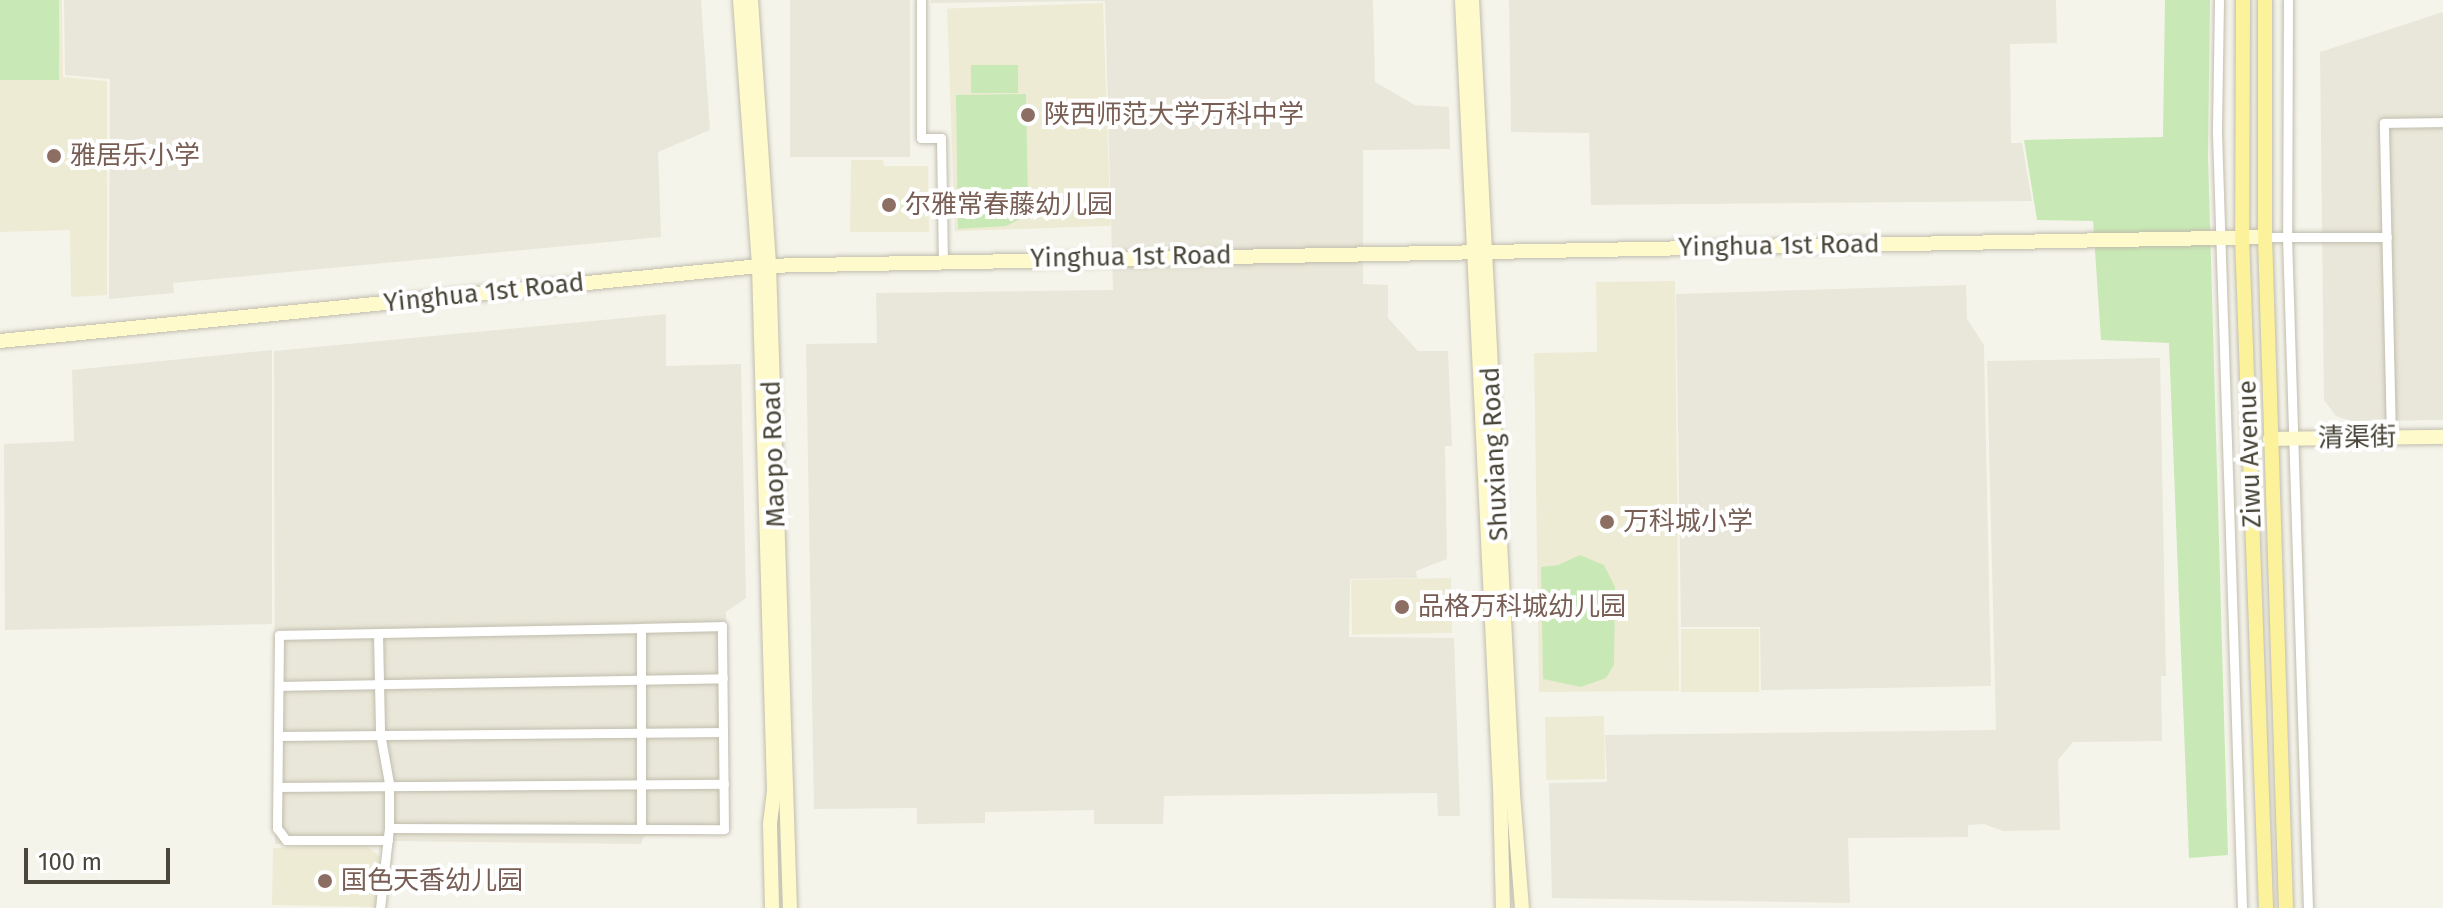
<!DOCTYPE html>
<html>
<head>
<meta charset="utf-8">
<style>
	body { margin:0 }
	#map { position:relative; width:2443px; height:908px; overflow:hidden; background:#f5f4eb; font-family:"Fira Sans","Noto Sans SC",sans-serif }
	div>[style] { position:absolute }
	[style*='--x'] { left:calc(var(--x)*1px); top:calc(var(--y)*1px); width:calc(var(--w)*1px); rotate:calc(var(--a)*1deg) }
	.residential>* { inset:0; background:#e9e7d9; transform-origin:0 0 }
	.education>* { inset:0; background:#eeebd5; transform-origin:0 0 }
	.green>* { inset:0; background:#c8e9b5; transform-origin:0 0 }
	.roads { filter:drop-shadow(0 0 2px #c1bdad) drop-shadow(0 0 2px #c1bdad) }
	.street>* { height:9px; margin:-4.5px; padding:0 4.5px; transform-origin:4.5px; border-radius:4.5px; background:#fff }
	.secondary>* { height:14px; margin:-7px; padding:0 7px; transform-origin:7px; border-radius:7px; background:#fefacc }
	.primary>* { height:14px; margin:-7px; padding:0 7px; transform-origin:7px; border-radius:7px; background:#fdf29c }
	.dots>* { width:22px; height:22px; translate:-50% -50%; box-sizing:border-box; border:4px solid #fff; border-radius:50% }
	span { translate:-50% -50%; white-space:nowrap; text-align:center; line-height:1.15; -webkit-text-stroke:8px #fff; paint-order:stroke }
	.education-label { font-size:26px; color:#785e54 }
	.left { translate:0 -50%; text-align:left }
	.street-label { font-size:26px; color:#4a4639 }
	.scale { position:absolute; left:24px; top:848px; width:146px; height:36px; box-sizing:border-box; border:4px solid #4a4639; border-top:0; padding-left:10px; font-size:24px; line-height:28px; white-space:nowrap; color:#4a4639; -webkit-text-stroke:6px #fff; paint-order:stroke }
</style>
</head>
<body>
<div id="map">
	<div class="residential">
		<div style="clip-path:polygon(64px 0,701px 0,710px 130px,658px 152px,661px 237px,173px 283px,174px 293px,109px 299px,110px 79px,65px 75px)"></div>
		<div style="left:790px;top:0;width:120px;height:157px"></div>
		<div style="clip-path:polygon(931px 0,1373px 0,1375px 82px,1415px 105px,1449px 107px,1450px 149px,1363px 150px,1363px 284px,1388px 285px,1388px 318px,1418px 351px,1448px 351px,1452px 446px,1445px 446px,1447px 559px,1416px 571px,1417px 578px,1350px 579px,1349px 637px,1454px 638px,1460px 816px,1438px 816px,1437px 793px,1164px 796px,1163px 824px,1094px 824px,1094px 810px,985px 812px,985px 823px,917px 824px,917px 808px,814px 809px,806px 344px,877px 343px,876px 293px,1113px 290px,1105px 1px,931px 3px)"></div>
		<div style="clip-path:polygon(1509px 0,2056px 0,2057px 43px,2010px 44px,2011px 143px,2022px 143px,2032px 201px,1591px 205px,1589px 133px,1511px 132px)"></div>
		<div style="clip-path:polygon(2443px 12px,2443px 420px,2350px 421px,2336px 416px,2324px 400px,2320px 52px)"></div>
		<div style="clip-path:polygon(1966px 285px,1967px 319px,1984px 345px,1991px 686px,1761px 690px,1760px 627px,1681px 627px,1676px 294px)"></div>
		<div style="clip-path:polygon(666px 314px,666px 366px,741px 364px,746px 598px,726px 612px,725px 834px,644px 836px,641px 844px,394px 841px,275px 844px,274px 351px)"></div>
		<div style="clip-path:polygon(272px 350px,272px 624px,5px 630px,4px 444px,74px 441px,72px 370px)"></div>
		<div style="clip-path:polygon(2160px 358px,2166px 676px,2161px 676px,2162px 741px,2073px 742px,2058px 760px,2060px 830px,2003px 831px,1984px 824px,1968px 825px,1968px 837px,1848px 838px,1850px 903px,1552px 898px,1549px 783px,1607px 782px,1605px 735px,1996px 730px,1987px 361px)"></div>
	</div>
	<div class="education">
		<div style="clip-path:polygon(0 0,62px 0,63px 77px,107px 81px,107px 295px,71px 297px,70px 230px,0 232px)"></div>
		<div style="left:1103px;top:3px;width:223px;height:156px;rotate:88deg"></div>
		<div style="clip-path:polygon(851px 160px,883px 160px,884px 166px,928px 166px,929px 232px,850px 232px)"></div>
		<div style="clip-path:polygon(1675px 281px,1679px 691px,1539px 692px,1534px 353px,1597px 352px,1596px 282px)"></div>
		<div style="left:1451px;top:578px;width:55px;height:100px;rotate:89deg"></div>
		<div style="left:1681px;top:629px;width:78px;height:63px"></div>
		<div style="left:1604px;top:716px;width:63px;height:59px;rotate:89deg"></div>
		<div style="clip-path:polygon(365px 844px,380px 857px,376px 907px,272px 905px,273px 848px)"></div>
	</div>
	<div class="green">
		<div style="left:0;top:0;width:59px;height:80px"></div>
		<div style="clip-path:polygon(2165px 0,2210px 0,2208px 156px,2228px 855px,2189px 858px,2169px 343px,2101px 340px,2093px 221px,2037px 220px,2024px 140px,2163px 137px)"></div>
		<div style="left:971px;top:65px;width:47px;height:28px"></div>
		<div style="clip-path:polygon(1026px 94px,1028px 204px,1018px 220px,1006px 226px,958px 229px,956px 95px)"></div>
		<div style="clip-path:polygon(1580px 555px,1604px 565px,1615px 587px,1614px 665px,1606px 678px,1581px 687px,1543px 679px,1541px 567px,1558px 565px)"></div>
	</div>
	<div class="roads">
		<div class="street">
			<div style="--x:921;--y:0;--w:138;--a:90"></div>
			<div style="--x:921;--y:138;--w:20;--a:0"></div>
			<div style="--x:941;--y:138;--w:122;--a:89.1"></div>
			<div style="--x:2219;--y:0;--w:133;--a:90.9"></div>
			<div style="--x:2217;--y:133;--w:775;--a:88.15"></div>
			<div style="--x:2288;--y:0;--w:237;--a:90.2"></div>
			<div style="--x:2287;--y:237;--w:671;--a:88.21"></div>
			<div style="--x:2265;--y:237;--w:122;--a:0"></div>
			<div style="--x:2391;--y:438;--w:315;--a:-91.3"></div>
			<div style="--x:2384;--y:123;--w:59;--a:-1"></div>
			<div style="--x:378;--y:634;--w:99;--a:88.8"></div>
			<div style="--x:380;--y:733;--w:51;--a:79.8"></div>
			<div style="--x:389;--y:783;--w:45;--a:90"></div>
			<div style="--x:389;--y:828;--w:81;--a:96.4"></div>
			<div style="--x:279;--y:686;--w:444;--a:-1"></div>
			<div style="--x:279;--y:736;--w:444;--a:-0.5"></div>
			<div style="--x:279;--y:787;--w:445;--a:-0.4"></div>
			<div style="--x:389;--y:828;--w:335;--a:0.2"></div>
			<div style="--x:724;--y:829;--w:203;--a:-90.6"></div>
			<div style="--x:722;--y:626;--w:81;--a:178.6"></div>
			<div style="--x:388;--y:840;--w:102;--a:180"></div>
			<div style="--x:286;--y:840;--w:15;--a:-127"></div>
			<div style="--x:277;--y:828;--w:193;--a:-89.4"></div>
			<div style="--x:279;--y:635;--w:362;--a:-1.1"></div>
			<div style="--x:641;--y:628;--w:199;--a:90"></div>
		</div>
		<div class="secondary">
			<div style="--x:740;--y:0;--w:267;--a:85.9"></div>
			<div style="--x:759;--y:266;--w:525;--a:88.36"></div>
			<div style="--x:774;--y:791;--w:34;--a:97"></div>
			<div style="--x:770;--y:825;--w:83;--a:88.6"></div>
			<div style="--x:751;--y:0;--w:267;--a:86.1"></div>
			<div style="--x:769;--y:266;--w:642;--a:88.13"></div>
			<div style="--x:1462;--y:0;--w:788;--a:87.24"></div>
			<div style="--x:1500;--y:787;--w:121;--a:88.6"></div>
			<div style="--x:1472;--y:0;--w:795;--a:87.04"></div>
			<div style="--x:1513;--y:794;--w:114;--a:85.5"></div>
			<div style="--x:0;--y:341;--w:763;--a:-5.64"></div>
			<div style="--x:759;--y:266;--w:1506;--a:-1.1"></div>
			<div style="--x:2270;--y:439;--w:173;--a:-0.7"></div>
		</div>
		<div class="primary">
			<div style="--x:2243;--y:0;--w:237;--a:90.2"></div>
			<div style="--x:2242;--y:237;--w:671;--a:87.95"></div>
			<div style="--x:2265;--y:0;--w:237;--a:90"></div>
			<div style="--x:2265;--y:237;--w:671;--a:88.21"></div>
		</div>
	</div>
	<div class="dots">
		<div style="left:1028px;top:115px;background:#8d6e63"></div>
		<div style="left:54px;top:156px;background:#8d6e63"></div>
		<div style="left:889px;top:205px;background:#8d6e63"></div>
		<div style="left:1607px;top:522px;background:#8d6e63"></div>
		<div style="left:1402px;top:607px;background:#8d6e63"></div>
		<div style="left:325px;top:881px;background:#8d6e63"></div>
	</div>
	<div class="education-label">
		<span class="left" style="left:1044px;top:115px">陕西师范大学万科中学</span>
		<span class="left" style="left:70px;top:156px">雅居乐小学</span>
		<span class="left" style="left:905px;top:205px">尔雅常春藤幼儿园</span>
		<span class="left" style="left:1623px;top:522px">万科城小学</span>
		<span class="left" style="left:1418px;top:607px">品格万科城幼儿园</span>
		<span class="left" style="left:341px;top:881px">国色天香幼儿园</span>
	</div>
	<div class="street-label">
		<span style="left:1779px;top:246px;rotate:-1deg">Yinghua 1st Road</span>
		<span style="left:1131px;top:257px;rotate:-1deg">Yinghua 1st Road</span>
		<span style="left:484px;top:293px;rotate:-6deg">Yinghua 1st Road</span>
		<span style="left:2357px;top:438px;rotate:-1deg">清渠街</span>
		<span style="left:774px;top:454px;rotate:-92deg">Maopo Road</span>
		<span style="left:1495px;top:454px;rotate:-93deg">Shuxiang Road</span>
		<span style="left:2250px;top:454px;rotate:-92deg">Ziwu Avenue</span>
	</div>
	<div class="scale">100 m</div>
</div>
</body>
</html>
